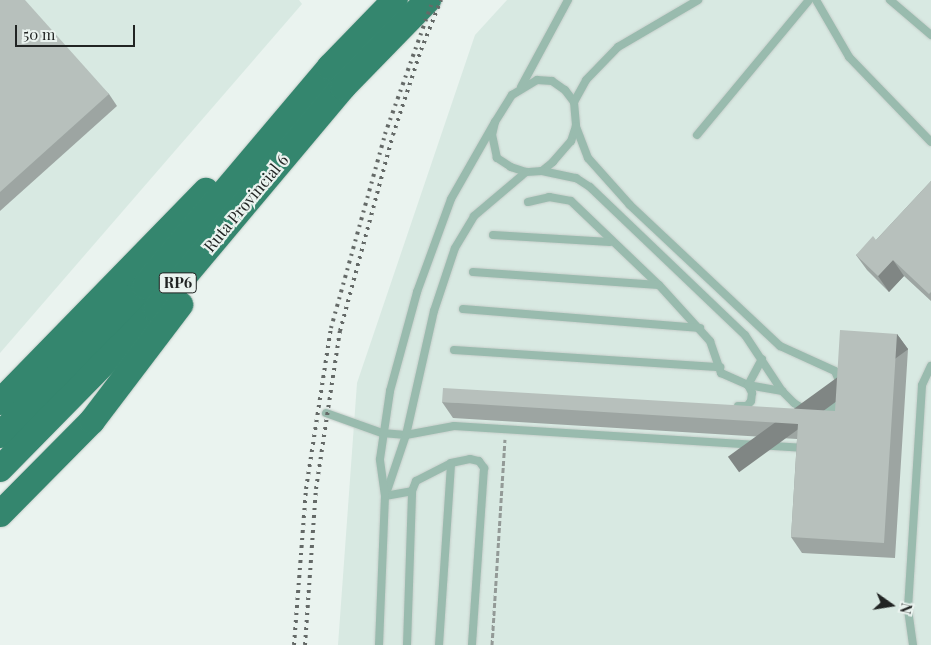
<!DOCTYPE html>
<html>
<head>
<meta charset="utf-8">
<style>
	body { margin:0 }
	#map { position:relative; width:931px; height:645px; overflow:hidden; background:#eaf3ef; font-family:"Playfair Display",serif }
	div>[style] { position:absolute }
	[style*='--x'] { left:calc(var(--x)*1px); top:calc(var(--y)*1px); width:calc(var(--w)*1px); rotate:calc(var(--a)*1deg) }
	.built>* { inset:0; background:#d8e9e2 }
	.path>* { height:3px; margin-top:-1.5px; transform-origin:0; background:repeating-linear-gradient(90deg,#939a97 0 5px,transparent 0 7.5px) }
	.roads { filter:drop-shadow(0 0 1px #c6ceca) drop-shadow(0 0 1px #c6ceca) }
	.service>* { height:8px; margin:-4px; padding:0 4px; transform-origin:4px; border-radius:4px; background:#99bbae }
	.trunk>* { height:26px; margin:-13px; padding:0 13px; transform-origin:13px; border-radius:13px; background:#34866e }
	.rail>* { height:4px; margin-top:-2px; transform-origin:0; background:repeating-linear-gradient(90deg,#646967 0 2.5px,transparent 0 7.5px) }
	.wall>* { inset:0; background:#9da5a2 }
	.shaded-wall>* { inset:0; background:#808684; transform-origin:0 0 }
	.building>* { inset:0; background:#b7c0bc }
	span { translate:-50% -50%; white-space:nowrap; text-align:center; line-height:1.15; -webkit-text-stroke:4.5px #eaf3ef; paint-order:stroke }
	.shield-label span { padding:1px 4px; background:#eaf3ef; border:1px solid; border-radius:4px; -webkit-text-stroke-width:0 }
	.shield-label { font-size:15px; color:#212423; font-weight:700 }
	.street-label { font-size:16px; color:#212423 }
	.north { position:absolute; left:866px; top:580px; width:50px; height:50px; -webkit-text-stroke:4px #eaf3ef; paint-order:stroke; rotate:103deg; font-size:14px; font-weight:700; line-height:20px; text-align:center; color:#212423 }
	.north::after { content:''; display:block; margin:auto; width:18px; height:22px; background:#212423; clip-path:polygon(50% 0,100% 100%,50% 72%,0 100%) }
	.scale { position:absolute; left:15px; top:25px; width:120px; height:22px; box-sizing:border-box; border:2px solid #212423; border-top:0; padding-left:6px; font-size:15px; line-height:18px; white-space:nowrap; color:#212423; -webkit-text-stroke:4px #eaf3ef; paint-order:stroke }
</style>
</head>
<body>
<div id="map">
	<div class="built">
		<div style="clip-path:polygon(0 0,299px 0,302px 4px,0 353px)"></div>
		<div style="clip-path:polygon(507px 0,931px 0,931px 645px,338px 645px,357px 383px,475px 35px)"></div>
	</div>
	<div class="path">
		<div style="--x:492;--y:645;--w:206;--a:-86.4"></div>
	</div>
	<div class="roads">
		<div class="service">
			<div style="--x:816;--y:0;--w:66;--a:59.9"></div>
			<div style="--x:849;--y:57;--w:118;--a:46"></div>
			<div style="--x:890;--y:0;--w:54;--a:40.5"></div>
			<div style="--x:537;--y:80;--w:15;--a:4"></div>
			<div style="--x:552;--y:81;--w:16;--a:35"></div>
			<div style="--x:565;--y:90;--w:15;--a:53"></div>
			<div style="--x:574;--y:102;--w:24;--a:85"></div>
			<div style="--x:576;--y:126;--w:16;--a:108"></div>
			<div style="--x:571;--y:141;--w:28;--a:131"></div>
			<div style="--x:553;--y:162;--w:14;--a:141"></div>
			<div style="--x:542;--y:171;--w:16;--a:176"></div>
			<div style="--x:526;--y:172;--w:16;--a:-162"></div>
			<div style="--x:511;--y:167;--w:17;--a:-147"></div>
			<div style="--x:497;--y:158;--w:24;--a:-102"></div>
			<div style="--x:492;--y:135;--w:13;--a:-77"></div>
			<div style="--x:495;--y:122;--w:32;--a:-58"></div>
			<div style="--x:512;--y:95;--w:29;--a:-31"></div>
			<div style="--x:521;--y:87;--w:99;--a:-61.6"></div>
			<div style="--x:574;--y:102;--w:25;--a:-61"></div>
			<div style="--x:586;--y:80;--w:46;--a:-45.9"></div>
			<div style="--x:618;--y:47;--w:93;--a:-30.4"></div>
			<div style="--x:697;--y:135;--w:175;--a:-50.3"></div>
			<div style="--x:542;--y:171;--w:35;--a:12"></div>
			<div style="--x:576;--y:178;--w:17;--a:33"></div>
			<div style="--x:590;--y:187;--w:214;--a:43.7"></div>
			<div style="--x:745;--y:335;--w:67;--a:56.5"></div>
			<div style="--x:782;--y:391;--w:17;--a:45"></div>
			<div style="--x:794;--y:403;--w:20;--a:33"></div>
			<div style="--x:811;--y:414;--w:22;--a:-16"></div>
			<div style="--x:832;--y:408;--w:23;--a:-65"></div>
			<div style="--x:842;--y:387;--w:17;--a:-114"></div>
			<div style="--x:835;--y:371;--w:60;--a:-155.6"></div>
			<div style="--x:780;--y:346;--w:206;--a:-136.8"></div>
			<div style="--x:630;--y:205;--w:63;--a:-131.8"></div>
			<div style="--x:588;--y:158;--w:34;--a:-111"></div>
			<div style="--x:528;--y:202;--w:22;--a:-13"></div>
			<div style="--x:549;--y:197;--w:22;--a:10"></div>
			<div style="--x:571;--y:201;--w:122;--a:43.7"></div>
			<div style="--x:659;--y:285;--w:76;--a:47.7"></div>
			<div style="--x:710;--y:341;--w:34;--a:71"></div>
			<div style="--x:721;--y:373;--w:30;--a:24"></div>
			<div style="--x:748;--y:385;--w:9;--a:63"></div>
			<div style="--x:752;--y:393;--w:8;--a:97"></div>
			<div style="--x:751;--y:401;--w:6;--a:129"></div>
			<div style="--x:747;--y:406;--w:9;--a:180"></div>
			<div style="--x:493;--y:235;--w:117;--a:3.4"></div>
			<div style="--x:473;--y:272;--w:186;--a:4"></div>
			<div style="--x:463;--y:309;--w:238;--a:4.6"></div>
			<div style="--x:454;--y:350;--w:267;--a:3.7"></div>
			<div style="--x:762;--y:359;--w:30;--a:118"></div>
			<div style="--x:748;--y:385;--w:35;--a:10"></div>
			<div style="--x:326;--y:413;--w:59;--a:19.7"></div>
			<div style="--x:382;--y:433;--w:24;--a:5"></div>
			<div style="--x:406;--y:435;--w:49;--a:-10.6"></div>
			<div style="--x:454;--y:426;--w:352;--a:3.6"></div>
			<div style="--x:386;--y:494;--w:62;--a:-71.3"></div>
			<div style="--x:406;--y:435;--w:127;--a:-77.3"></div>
			<div style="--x:434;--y:311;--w:66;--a:-71.6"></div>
			<div style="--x:455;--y:248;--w:37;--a:-59"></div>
			<div style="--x:474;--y:216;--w:68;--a:-40.2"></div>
			<div style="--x:385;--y:496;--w:27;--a:-10"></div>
			<div style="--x:412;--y:491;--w:11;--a:-68"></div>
			<div style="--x:416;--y:481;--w:39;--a:-27"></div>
			<div style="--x:451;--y:463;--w:19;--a:-12"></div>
			<div style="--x:470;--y:459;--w:9;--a:13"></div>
			<div style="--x:479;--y:461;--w:9;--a:54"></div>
			<div style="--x:484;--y:468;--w:177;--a:93.9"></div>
			<div style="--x:379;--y:645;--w:149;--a:-87.7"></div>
			<div style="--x:385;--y:496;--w:37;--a:-98"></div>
			<div style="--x:380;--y:459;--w:69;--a:-81.6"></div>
			<div style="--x:390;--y:391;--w:103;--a:-74.7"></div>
			<div style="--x:417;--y:292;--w:99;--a:-69.9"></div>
			<div style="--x:451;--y:199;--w:89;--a:-60.3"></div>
			<div style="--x:407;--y:645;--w:154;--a:-88.1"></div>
			<div style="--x:439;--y:645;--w:182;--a:-86.2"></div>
			<div style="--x:913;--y:645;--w:37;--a:-98"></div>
			<div style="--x:908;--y:608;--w:223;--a:-86.4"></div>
			<div style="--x:922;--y:385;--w:21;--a:-65"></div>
		</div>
		<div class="trunk">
			<div style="--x:0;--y:402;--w:295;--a:-45.7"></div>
			<div style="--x:0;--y:435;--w:208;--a:-45.8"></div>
			<div style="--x:145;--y:286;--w:287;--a:-49.8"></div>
			<div style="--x:330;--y:67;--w:93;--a:-45.9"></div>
			<div style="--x:0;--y:469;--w:223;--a:-45.5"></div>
			<div style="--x:156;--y:310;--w:291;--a:-50"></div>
			<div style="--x:343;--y:87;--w:122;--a:-45.7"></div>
			<div style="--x:0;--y:514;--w:131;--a:-45.3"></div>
			<div style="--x:92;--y:421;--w:146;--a:-52.8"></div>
		</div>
	</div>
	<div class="rail">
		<div style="--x:294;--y:645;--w:156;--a:-85.6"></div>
		<div style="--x:306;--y:489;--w:163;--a:-81.2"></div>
		<div style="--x:331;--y:328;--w:201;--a:-74.4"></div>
		<div style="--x:385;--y:134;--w:142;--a:-70.3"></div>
		<div style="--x:305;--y:645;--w:156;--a:-86"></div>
		<div style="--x:316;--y:489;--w:160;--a:-81.4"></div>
		<div style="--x:340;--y:331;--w:203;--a:-74.9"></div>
		<div style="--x:393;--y:135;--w:89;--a:-71.8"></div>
		<div style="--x:421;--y:50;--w:54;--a:-68.2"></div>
	</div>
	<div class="wall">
		<div style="clip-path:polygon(0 0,109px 94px,117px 106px,0 211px)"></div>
		<div style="clip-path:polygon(931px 181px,931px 301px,904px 276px,889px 292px,867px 270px,856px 255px,876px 240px)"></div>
		<div style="clip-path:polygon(897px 334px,908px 349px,895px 558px,802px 553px,791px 537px,797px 439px,453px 418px,442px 402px,835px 411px)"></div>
	</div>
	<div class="shaded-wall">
		<div style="clip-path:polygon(893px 260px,904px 276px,889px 292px,878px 276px)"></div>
		<div style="left:897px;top:334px;width:19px;height:209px;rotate:54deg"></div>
	</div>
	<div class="building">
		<div style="clip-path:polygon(0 0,25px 0,109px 94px,0 192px)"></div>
		<div style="clip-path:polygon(931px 181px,931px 292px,929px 294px,893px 260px,878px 276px,856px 255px,873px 236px,876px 240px)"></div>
		<div style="clip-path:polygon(840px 330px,897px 334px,884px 543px,791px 537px,798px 424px,442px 402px,443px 388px,835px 411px)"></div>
	</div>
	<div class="shield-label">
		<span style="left:178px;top:283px">RP6</span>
	</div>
	<div class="street-label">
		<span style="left:246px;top:203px;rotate:-50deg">Ruta Provincial 6</span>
	</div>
	<div class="north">N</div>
	<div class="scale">50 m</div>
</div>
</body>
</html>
